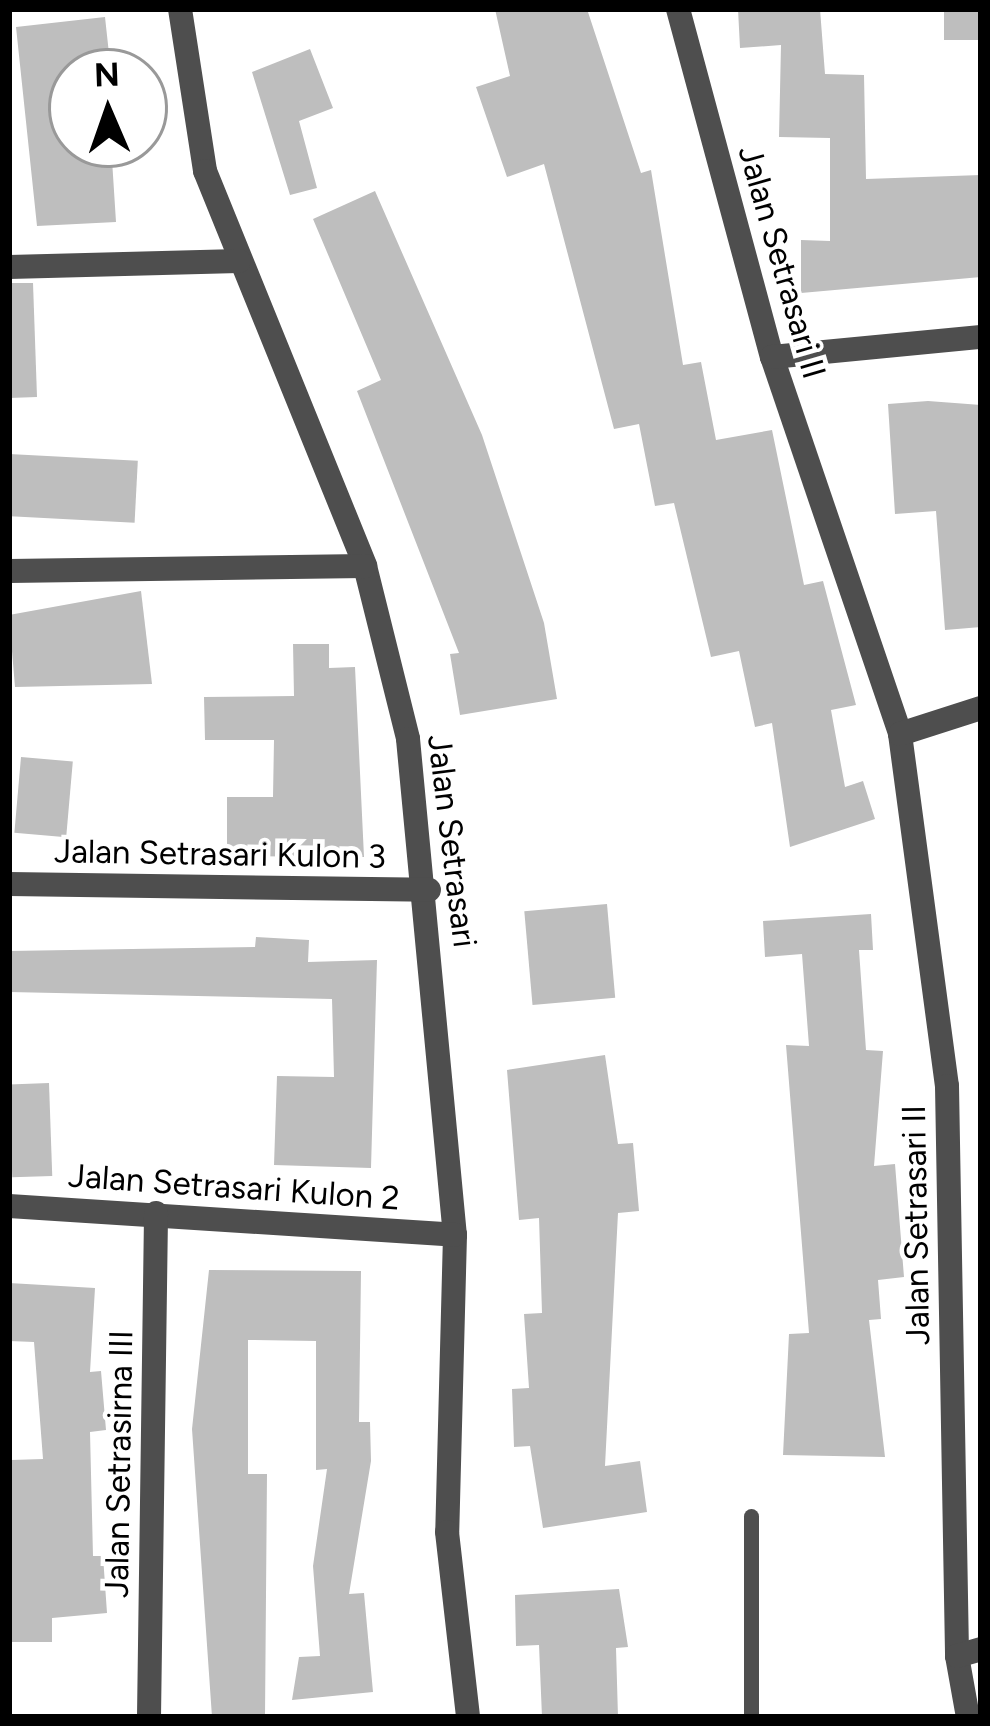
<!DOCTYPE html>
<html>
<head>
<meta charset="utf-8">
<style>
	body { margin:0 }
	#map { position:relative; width:990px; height:1726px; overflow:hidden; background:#fff; font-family:Figtree,sans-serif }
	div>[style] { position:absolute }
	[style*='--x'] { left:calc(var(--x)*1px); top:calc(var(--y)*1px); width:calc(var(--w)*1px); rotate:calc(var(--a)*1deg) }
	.building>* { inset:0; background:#bebebe; transform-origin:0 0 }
	.service>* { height:15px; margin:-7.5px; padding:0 7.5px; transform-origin:7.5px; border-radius:7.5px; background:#4e4e4e }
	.minor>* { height:24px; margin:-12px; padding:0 12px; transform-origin:12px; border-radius:12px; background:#4e4e4e }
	span { translate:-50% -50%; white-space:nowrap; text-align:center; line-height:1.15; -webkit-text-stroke:9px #fff; paint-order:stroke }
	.street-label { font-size:33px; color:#000 }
	.frame { position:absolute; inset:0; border:12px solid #000; pointer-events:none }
	.north { position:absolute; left:48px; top:48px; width:120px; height:120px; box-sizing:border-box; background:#fff; border:3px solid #999; border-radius:50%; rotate:358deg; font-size:33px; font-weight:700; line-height:48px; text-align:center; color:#000 }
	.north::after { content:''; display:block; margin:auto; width:42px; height:54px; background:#000; clip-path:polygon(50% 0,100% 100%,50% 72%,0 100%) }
</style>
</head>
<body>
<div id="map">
	<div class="building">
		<div style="clip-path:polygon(495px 9px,587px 9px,641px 173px,651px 170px,683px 365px,701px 362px,716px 440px,772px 430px,804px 585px,823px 581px,856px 705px,831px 710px,845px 787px,863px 781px,875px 819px,790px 847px,772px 723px,755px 727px,739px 651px,711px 657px,674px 503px,655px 506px,639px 424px,614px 429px,544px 164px,507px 177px,476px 87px,510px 76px)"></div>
		<div style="clip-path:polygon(738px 9px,820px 9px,825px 74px,864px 75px,866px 179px,981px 175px,981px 277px,801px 293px,801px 240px,830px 241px,830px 138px,779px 137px,781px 45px,740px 48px)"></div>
		<div style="left:944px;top:9px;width:37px;height:31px"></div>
		<div style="clip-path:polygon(105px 17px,111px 72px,72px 72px,72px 144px,111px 144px,116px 222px,37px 226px,16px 27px)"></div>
		<div style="clip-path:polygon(310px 49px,333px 108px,299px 121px,317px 188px,290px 195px,252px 72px)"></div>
		<div style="clip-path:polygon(375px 191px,482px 435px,544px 623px,557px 699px,460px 715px,450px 654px,459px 653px,357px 391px,381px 380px,313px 219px)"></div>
		<div style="clip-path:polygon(9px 283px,33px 283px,37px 397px,9px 398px)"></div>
		<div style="clip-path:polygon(928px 401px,981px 405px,981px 627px,945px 630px,936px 511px,895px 514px,888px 404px)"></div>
		<div style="left:9px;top:454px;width:129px;height:62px;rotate:3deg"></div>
		<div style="clip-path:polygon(141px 591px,152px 684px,15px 687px,9px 615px)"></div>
		<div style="clip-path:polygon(293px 644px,329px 644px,329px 668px,355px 667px,364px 857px,227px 856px,227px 797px,273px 797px,274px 740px,205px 740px,204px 697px,294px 696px)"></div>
		<div style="left:21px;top:757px;width:52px;height:76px;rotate:5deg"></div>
		<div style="left:607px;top:904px;width:94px;height:83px;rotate:85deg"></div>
		<div style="clip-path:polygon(871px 914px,873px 950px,859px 950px,866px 1050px,883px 1051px,874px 1166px,895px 1164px,904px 1277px,878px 1280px,881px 1319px,869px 1320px,885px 1457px,783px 1455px,789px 1334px,809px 1333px,786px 1045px,809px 1046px,802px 954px,765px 957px,763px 921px)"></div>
		<div style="clip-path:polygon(256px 937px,309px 940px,308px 962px,377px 960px,371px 1168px,274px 1165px,277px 1076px,334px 1077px,332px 999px,9px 992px,9px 951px,255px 947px)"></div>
		<div style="clip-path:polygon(605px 1055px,618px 1144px,633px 1143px,639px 1211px,618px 1213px,605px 1466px,640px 1461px,647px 1512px,543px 1528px,530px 1446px,514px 1447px,512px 1389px,529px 1388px,524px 1314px,542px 1313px,539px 1218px,519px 1220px,507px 1070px)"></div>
		<div style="left:49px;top:1083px;width:93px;height:40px;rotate:88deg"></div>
		<div style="clip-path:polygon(209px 1270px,361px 1271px,359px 1422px,370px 1422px,371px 1461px,349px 1594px,364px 1593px,373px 1692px,292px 1700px,299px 1657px,320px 1656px,313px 1566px,327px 1469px,316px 1470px,316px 1341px,248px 1340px,248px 1474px,267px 1474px,265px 1717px,212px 1717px,192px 1429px)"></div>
		<div style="clip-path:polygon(9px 1283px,95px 1288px,90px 1372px,101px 1371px,106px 1430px,90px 1432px,93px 1556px,103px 1556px,107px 1613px,52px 1618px,52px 1642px,9px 1642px,11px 1460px,43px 1459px,34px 1342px,9px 1341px)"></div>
		<div style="clip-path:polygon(619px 1589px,628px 1647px,616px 1648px,618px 1717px,542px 1717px,539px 1645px,516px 1646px,515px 1595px)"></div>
	</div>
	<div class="service">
		<div style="--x:751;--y:1516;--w:201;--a:90"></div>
	</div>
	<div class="minor">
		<div style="--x:180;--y:9;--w:164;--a:81.2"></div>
		<div style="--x:205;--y:171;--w:426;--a:67.9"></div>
		<div style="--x:365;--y:566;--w:178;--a:76"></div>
		<div style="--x:408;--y:739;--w:498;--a:84.6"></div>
		<div style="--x:455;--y:1235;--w:297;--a:91.5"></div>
		<div style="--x:447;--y:1532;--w:186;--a:83.5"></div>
		<div style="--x:678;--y:9;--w:360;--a:74.9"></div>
		<div style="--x:772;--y:357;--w:398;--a:71.2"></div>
		<div style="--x:900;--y:734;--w:355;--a:82.4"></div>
		<div style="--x:947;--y:1086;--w:570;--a:88.99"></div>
		<div style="--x:957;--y:1656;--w:62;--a:79.8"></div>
		<div style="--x:9;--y:267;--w:230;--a:-1.5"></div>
		<div style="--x:772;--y:357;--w:210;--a:-5.5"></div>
		<div style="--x:9;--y:571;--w:356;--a:-0.8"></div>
		<div style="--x:900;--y:734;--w:85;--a:-17.8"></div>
		<div style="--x:9;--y:884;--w:420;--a:0.8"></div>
		<div style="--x:9;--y:1206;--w:447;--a:3.7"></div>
		<div style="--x:957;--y:1656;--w:25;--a:-16"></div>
		<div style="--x:149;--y:1717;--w:504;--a:-89.2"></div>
	</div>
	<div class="street-label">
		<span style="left:782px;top:262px;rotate:74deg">Jalan Setrasari II</span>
		<span style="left:452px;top:841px;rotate:83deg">Jalan Setrasari</span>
		<span style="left:220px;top:854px;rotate:1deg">Jalan Setrasari Kulon 3</span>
		<span style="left:234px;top:1187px;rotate:4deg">Jalan Setrasari Kulon 2</span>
		<span style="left:916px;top:1225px;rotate:-91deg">Jalan Setrasari II</span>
		<span style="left:119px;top:1464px;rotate:-89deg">Jalan Setrasirna III</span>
	</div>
	<div class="frame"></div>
	<div class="north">N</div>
</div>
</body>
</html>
